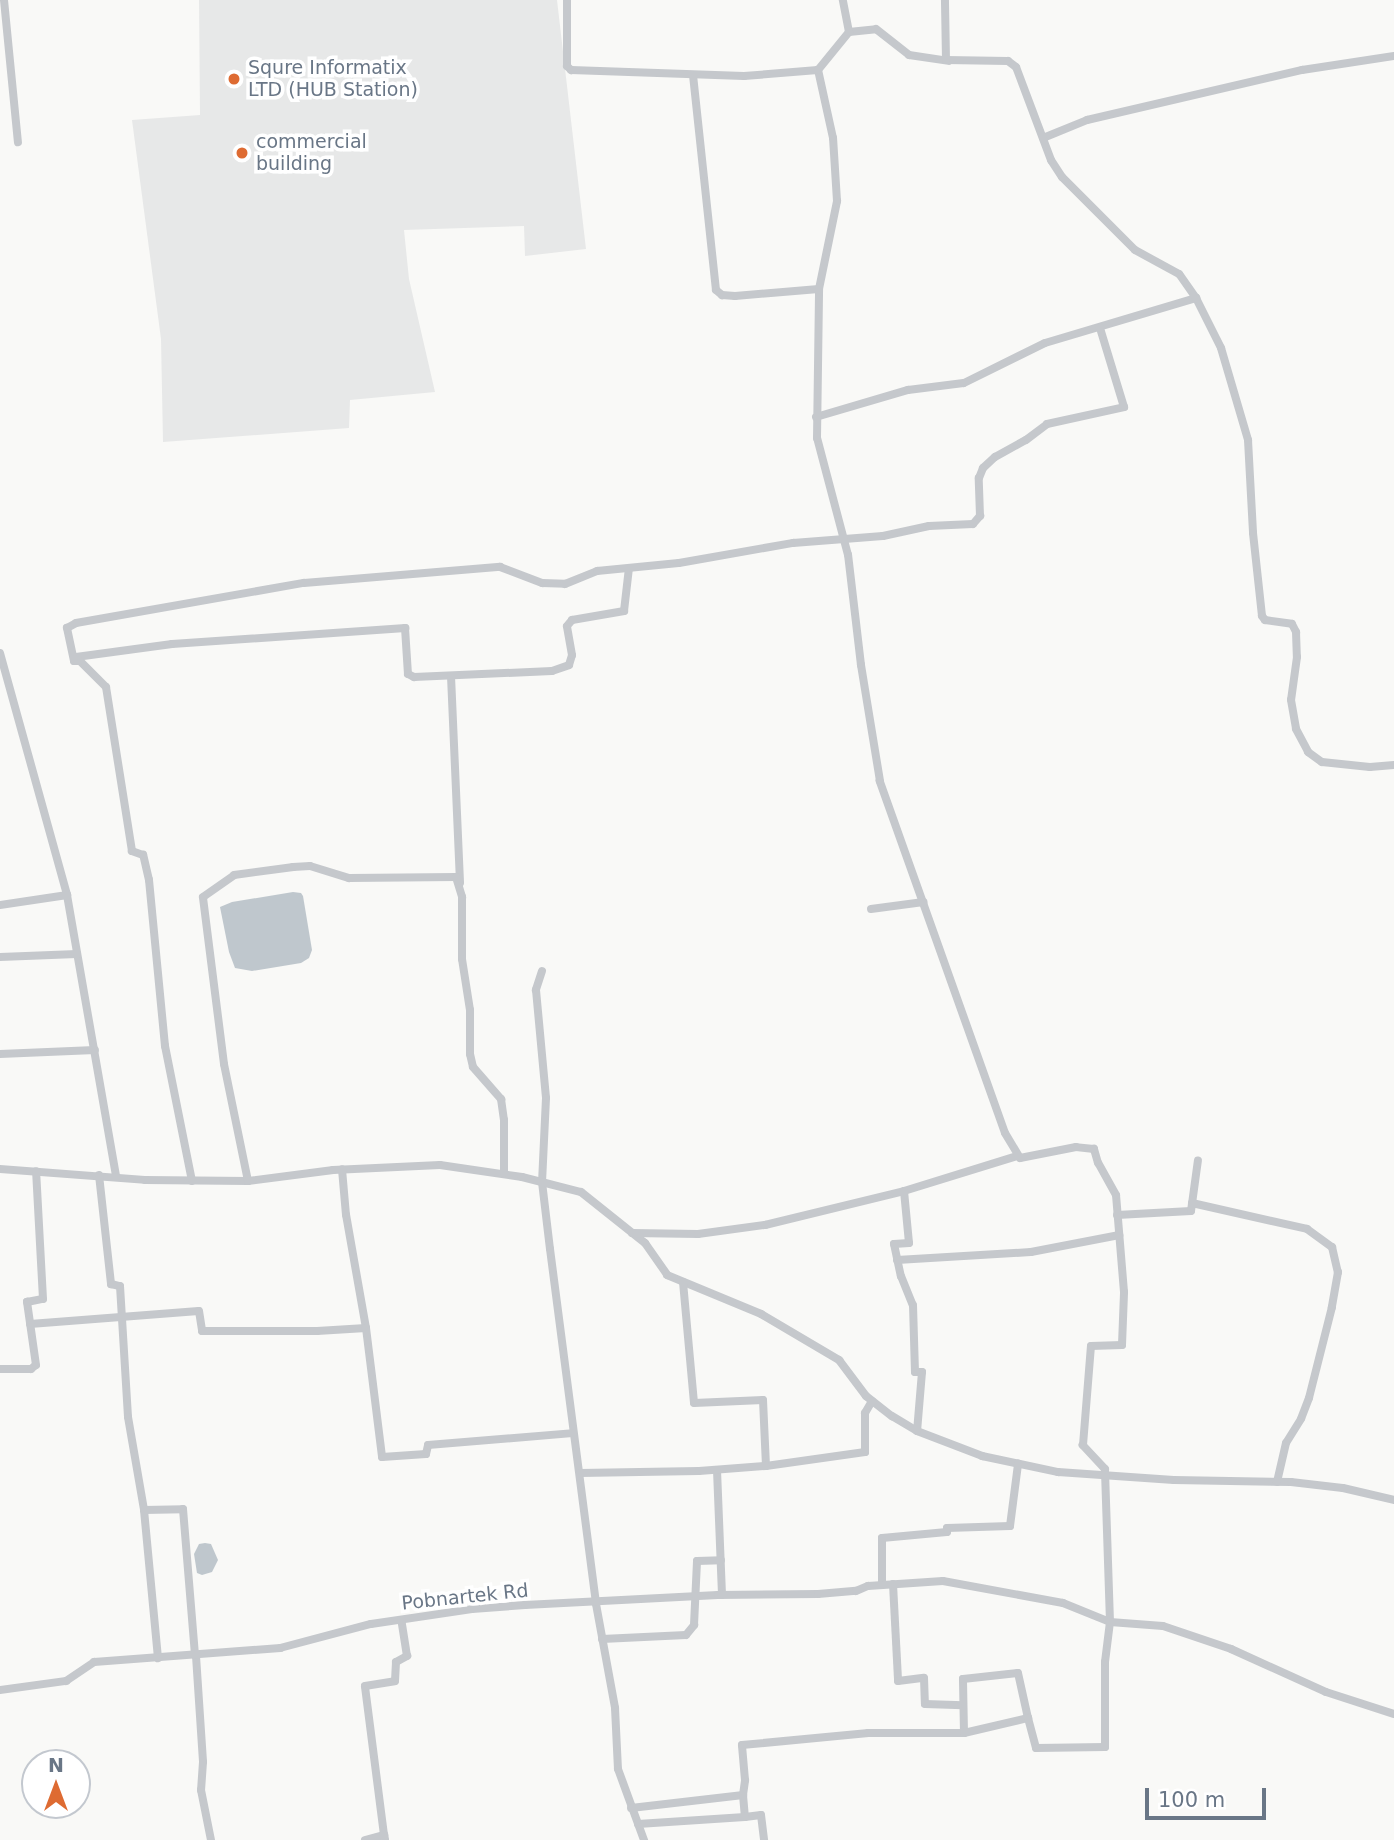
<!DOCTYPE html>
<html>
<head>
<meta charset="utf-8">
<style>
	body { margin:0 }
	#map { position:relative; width:1394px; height:1840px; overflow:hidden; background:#f9f9f7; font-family:"DejaVu Sans",sans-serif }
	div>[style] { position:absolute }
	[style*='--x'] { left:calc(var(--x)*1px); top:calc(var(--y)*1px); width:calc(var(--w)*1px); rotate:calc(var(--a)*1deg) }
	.built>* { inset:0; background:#e7e8e8 }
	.water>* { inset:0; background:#bfc7cd }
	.street>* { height:8px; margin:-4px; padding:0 4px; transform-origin:4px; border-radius:4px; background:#c5c8cc }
	.dots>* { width:19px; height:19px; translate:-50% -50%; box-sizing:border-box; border:4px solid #fff; border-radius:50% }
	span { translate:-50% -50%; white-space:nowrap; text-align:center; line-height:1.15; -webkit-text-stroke:7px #fff; paint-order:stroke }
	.poi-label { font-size:19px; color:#697686 }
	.left { translate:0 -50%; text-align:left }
	.street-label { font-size:19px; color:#697686 }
	.north { position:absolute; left:21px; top:1749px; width:70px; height:70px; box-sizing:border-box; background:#fff; border:2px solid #c3c8cf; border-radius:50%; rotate:0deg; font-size:19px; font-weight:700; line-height:28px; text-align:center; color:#697686 }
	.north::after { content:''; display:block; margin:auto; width:24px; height:32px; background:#de6b32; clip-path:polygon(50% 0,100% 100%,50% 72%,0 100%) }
	.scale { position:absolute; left:1145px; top:1788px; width:121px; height:32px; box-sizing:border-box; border:4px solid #697686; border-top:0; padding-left:9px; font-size:21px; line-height:24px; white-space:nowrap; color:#697686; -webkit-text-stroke:5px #fff; paint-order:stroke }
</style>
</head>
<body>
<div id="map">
	<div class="built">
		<div style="clip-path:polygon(199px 0,557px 0,586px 249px,525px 256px,524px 226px,404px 230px,409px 279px,435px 392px,350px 400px,349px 428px,163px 442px,161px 339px,132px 120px,200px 115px)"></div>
	</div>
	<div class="water">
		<div style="clip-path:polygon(293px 892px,301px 893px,303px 896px,312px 950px,309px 958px,301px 963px,252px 971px,235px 968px,229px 952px,220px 907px,232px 902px)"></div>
		<div style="clip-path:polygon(205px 1543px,211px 1544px,218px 1560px,212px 1572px,202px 1575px,197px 1573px,194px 1554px,199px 1544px)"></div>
	</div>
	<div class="street">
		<div style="--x:4;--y:0;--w:143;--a:84.4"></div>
		<div style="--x:567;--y:0;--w:66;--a:90"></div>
		<div style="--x:567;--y:66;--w:6;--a:45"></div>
		<div style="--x:571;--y:70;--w:173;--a:2"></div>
		<div style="--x:744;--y:76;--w:74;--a:-4.6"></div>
		<div style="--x:849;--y:32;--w:27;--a:-6"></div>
		<div style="--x:876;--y:29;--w:42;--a:38.2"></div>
		<div style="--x:909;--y:55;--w:40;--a:8.5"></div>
		<div style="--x:693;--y:75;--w:216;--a:83.9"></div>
		<div style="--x:716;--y:290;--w:8;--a:40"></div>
		<div style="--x:722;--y:295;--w:13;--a:4"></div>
		<div style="--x:735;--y:296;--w:84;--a:-4.8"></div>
		<div style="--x:1043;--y:138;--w:48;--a:-22.2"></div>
		<div style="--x:1087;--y:120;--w:221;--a:-13.1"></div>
		<div style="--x:1302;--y:70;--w:93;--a:-8.7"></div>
		<div style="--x:1196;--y:298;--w:56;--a:63.4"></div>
		<div style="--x:1221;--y:348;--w:96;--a:73.6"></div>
		<div style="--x:1248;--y:440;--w:93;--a:86.9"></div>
		<div style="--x:1253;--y:533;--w:83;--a:83.8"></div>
		<div style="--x:1262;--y:616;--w:5;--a:53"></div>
		<div style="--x:1265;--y:620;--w:27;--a:8"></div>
		<div style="--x:1292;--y:624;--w:9;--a:63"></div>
		<div style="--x:1296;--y:632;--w:25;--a:88"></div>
		<div style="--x:1297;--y:657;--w:43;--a:97.9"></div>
		<div style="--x:1291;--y:700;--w:29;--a:80"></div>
		<div style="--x:1296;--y:729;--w:26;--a:62"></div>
		<div style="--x:1308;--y:752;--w:17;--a:36"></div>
		<div style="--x:1322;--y:762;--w:48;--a:5.9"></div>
		<div style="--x:1370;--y:767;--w:24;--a:-5"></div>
		<div style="--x:816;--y:417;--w:96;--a:-16.4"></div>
		<div style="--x:908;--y:390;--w:56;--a:-7.1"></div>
		<div style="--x:964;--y:383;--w:90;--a:-26.3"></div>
		<div style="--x:1045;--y:343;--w:158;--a:-16.6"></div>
		<div style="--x:1196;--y:298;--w:29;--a:-125"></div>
		<div style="--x:1179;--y:274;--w:50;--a:-151.4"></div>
		<div style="--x:1135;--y:250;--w:103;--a:-135"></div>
		<div style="--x:1062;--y:177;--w:20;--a:-123"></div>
		<div style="--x:1051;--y:160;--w:99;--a:-110.6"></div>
		<div style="--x:1016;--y:67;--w:10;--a:-143"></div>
		<div style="--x:1008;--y:61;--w:62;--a:-179.1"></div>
		<div style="--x:946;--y:60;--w:60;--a:-91"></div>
		<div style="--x:0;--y:653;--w:251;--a:74.5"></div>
		<div style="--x:67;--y:895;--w:286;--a:80.1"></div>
		<div style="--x:76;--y:657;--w:97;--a:-7.7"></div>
		<div style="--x:172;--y:644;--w:234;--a:-3.9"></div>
		<div style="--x:405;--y:628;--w:46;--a:86.3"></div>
		<div style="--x:408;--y:674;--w:7;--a:27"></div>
		<div style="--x:414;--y:677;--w:138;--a:-2.5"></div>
		<div style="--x:552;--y:671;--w:18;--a:-19"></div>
		<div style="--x:569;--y:665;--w:10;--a:-73"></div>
		<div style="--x:572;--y:655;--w:29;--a:-100"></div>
		<div style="--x:567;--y:626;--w:8;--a:-50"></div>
		<div style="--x:572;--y:620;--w:53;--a:-9.8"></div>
		<div style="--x:624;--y:611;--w:43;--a:-83.4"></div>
		<div style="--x:451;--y:676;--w:207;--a:87.5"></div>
		<div style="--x:0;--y:905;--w:68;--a:-8.5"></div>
		<div style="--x:871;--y:909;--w:53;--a:-7.5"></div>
		<div style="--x:0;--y:957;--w:77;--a:-2.2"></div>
		<div style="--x:542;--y:971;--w:20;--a:108"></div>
		<div style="--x:536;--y:990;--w:108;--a:84.7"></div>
		<div style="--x:546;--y:1098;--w:84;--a:92.7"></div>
		<div style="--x:542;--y:1182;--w:67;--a:83.2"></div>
		<div style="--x:550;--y:1249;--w:358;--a:82.6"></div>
		<div style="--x:596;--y:1604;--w:106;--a:79.6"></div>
		<div style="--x:615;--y:1708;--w:61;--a:87.2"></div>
		<div style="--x:618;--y:1769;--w:76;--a:69.9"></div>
		<div style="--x:0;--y:1054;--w:95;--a:-2.4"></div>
		<div style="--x:0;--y:1169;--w:145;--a:4.3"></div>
		<div style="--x:145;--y:1180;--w:103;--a:0.6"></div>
		<div style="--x:248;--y:1181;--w:86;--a:-7.4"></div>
		<div style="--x:333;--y:1170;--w:107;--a:-2.7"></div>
		<div style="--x:440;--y:1165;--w:83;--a:8.3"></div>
		<div style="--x:522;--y:1177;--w:61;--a:14.3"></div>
		<div style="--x:581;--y:1192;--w:82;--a:38.6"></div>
		<div style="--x:645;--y:1243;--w:39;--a:55"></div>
		<div style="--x:667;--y:1275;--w:102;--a:22.5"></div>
		<div style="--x:761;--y:1314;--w:91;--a:30.5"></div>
		<div style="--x:839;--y:1360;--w:45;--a:53.1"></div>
		<div style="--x:866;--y:1396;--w:33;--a:38"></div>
		<div style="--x:892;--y:1416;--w:29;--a:31"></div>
		<div style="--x:917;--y:1431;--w:70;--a:21"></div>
		<div style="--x:982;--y:1456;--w:78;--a:11.9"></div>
		<div style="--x:1058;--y:1472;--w:116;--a:3.9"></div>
		<div style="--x:1174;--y:1480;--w:117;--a:1"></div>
		<div style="--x:1291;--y:1482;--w:52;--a:6.6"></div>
		<div style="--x:1343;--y:1488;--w:52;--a:13.2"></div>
		<div style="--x:99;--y:1175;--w:110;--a:83.7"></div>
		<div style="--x:111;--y:1284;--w:9;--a:13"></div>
		<div style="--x:120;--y:1286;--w:131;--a:86.5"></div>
		<div style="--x:128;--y:1417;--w:94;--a:80.2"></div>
		<div style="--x:144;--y:1510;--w:149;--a:84.6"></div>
		<div style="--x:192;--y:1181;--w:138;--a:-101.3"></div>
		<div style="--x:165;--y:1046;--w:167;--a:-95.5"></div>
		<div style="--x:149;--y:880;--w:26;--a:-103"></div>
		<div style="--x:143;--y:855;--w:12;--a:-160"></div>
		<div style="--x:132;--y:851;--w:166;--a:-99"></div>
		<div style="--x:106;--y:687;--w:37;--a:-135"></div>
		<div style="--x:80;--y:661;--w:6;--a:180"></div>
		<div style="--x:74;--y:661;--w:34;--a:-102"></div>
		<div style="--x:67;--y:628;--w:10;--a:-29"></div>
		<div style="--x:76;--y:623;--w:231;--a:-10"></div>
		<div style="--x:304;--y:583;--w:197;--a:-4.7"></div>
		<div style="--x:500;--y:567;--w:45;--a:20.9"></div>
		<div style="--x:542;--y:583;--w:23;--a:2"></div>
		<div style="--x:565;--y:584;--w:35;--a:-22"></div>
		<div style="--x:597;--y:571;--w:82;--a:-5.6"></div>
		<div style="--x:679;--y:563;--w:116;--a:-10"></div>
		<div style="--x:793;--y:543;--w:90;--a:-4.4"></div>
		<div style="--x:883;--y:536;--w:47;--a:-12.3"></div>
		<div style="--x:929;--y:526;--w:44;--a:-2.6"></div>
		<div style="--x:973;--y:524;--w:11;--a:-49"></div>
		<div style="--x:980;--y:516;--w:38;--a:-92"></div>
		<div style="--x:979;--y:478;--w:11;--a:-68"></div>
		<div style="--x:983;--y:468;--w:16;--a:-43"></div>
		<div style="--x:995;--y:457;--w:35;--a:-29"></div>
		<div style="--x:1026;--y:440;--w:26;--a:-37"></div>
		<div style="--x:1047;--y:424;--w:79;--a:-12.4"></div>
		<div style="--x:1124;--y:407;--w:83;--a:-106.9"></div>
		<div style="--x:248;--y:1181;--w:119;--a:-101.6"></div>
		<div style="--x:224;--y:1064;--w:168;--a:-97.2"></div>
		<div style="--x:203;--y:897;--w:38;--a:-35"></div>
		<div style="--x:234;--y:875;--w:60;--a:-7.7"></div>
		<div style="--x:293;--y:867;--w:17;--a:-3"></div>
		<div style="--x:310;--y:866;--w:41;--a:17.1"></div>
		<div style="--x:349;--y:878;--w:107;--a:-0.5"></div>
		<div style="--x:456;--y:877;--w:21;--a:73"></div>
		<div style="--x:462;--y:897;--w:62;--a:90"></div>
		<div style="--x:462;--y:959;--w:52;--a:81.1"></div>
		<div style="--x:470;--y:1010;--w:44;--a:90"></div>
		<div style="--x:470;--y:1054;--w:13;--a:77"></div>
		<div style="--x:473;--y:1067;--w:43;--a:48.8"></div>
		<div style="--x:501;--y:1099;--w:21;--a:82"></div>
		<div style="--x:504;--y:1120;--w:53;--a:90"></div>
		<div style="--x:904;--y:1191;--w:118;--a:-17.2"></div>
		<div style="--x:1192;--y:1203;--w:118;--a:12.7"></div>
		<div style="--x:1307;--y:1229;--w:31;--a:36"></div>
		<div style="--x:1332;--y:1247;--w:26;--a:77"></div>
		<div style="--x:1338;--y:1272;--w:36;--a:100"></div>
		<div style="--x:1332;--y:1307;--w:94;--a:104.2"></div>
		<div style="--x:1309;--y:1398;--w:22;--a:111"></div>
		<div style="--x:1301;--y:1419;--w:28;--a:122"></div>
		<div style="--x:1286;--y:1443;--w:40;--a:103"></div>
		<div style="--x:1117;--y:1215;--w:74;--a:-3.1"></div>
		<div style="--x:1191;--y:1211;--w:51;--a:-82.2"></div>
		<div style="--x:632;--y:1233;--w:66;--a:0.9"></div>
		<div style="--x:698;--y:1234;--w:68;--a:-7.7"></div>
		<div style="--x:765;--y:1225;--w:143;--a:-13.7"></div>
		<div style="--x:904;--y:1191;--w:52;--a:84.5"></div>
		<div style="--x:909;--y:1243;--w:15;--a:176"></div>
		<div style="--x:894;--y:1244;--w:33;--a:78"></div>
		<div style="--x:901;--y:1276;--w:31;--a:68"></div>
		<div style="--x:913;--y:1305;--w:67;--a:88.3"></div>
		<div style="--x:915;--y:1372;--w:7;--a:0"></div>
		<div style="--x:922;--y:1372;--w:59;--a:94.8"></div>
		<div style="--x:897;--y:1260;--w:134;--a:-3.4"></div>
		<div style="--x:1031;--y:1252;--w:90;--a:-10.9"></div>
		<div style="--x:683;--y:1282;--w:121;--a:84.8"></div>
		<div style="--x:694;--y:1403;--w:69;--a:-2.5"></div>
		<div style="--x:763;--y:1400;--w:66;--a:87.4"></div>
		<div style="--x:766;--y:1466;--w:100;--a:-8"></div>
		<div style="--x:865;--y:1452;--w:39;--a:-90"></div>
		<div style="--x:865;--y:1413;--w:14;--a:-60"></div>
		<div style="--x:30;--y:1324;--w:169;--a:-4.4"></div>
		<div style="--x:199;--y:1311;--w:20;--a:81"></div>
		<div style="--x:202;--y:1331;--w:115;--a:0"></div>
		<div style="--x:317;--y:1331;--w:49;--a:-3.5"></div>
		<div style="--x:366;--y:1328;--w:115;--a:-100"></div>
		<div style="--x:346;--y:1215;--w:46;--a:-95"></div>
		<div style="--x:366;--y:1328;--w:130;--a:82.9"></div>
		<div style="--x:382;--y:1457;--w:44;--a:-3.9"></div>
		<div style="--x:426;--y:1454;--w:9;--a:-77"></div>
		<div style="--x:428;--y:1445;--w:145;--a:-4.7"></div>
		<div style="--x:0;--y:1369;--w:31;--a:0"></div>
		<div style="--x:31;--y:1369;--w:6;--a:-39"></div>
		<div style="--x:36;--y:1365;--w:64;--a:-98.1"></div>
		<div style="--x:27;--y:1302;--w:16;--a:-11"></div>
		<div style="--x:43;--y:1299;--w:128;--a:-93.1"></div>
		<div style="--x:717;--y:1470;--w:125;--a:87.7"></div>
		<div style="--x:580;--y:1473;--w:119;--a:-1"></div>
		<div style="--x:699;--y:1471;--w:67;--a:-4.3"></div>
		<div style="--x:144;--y:1510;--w:39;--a:-1"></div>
		<div style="--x:183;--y:1509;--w:147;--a:85.3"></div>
		<div style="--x:893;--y:1584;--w:97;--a:87"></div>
		<div style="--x:898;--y:1681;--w:26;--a:-7"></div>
		<div style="--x:924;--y:1678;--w:26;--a:88"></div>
		<div style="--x:925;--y:1704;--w:38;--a:2"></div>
		<div style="--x:882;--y:1585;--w:47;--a:-90"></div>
		<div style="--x:882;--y:1538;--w:65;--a:-5.3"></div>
		<div style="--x:947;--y:1532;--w:4;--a:-90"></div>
		<div style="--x:947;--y:1528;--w:63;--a:-1.8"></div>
		<div style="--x:1010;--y:1526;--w:63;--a:-82.6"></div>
		<div style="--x:602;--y:1639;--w:84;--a:-2.7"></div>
		<div style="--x:686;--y:1635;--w:13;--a:-51"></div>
		<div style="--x:694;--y:1625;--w:64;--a:-87.3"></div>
		<div style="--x:697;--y:1561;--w:24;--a:-2"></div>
		<div style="--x:196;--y:1656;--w:106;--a:86.2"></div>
		<div style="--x:203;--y:1762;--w:28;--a:94"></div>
		<div style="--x:201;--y:1790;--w:51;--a:78.7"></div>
		<div style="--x:0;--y:1690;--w:67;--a:-7.8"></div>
		<div style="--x:66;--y:1681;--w:34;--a:-34"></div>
		<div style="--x:94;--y:1662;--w:187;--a:-4.3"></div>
		<div style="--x:280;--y:1648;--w:94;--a:-14.8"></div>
		<div style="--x:371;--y:1624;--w:102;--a:-8.4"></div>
		<div style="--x:472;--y:1609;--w:53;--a:-4.3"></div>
		<div style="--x:525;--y:1605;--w:193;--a:-3"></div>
		<div style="--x:718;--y:1595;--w:100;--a:-0.6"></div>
		<div style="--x:818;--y:1594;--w:38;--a:-5"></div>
		<div style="--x:856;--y:1591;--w:13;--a:-23"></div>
		<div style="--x:868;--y:1586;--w:75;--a:-3.8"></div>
		<div style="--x:943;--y:1581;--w:122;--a:10.4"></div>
		<div style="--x:1063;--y:1603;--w:51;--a:22"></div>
		<div style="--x:1110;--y:1622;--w:153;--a:-91.9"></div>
		<div style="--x:1105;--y:1469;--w:33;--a:-133"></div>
		<div style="--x:1083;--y:1445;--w:99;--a:-85.4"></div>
		<div style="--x:1091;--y:1346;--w:31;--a:-2"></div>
		<div style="--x:1122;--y:1345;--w:53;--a:-87.8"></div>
		<div style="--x:1124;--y:1292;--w:97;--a:-94.7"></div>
		<div style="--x:1116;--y:1195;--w:37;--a:-119"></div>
		<div style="--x:1098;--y:1163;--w:15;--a:-106"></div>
		<div style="--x:1094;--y:1149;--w:18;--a:-174"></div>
		<div style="--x:1076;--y:1147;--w:57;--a:168.9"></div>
		<div style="--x:1020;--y:1158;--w:29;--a:-121"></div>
		<div style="--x:1005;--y:1133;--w:374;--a:-109.6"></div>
		<div style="--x:880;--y:781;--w:118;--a:-99.3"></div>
		<div style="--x:861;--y:665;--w:111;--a:-96.7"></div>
		<div style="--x:848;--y:555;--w:121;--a:-104.8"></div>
		<div style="--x:817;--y:438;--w:149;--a:-89.2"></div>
		<div style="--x:819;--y:289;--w:90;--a:-78.4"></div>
		<div style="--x:837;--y:201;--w:63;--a:-93.6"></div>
		<div style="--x:833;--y:138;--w:70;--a:-102.4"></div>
		<div style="--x:818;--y:70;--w:49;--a:-50.8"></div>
		<div style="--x:849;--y:32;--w:33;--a:-101"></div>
		<div style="--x:964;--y:1733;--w:54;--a:-91.1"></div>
		<div style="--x:963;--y:1679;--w:55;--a:-6.2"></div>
		<div style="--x:1018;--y:1673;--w:46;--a:77.5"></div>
		<div style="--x:743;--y:1795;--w:22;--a:85"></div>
		<div style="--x:745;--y:1817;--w:16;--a:-7"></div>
		<div style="--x:761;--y:1815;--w:25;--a:83"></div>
		<div style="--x:631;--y:1808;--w:113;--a:-6.6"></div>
		<div style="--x:743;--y:1795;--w:15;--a:-82"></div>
		<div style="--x:745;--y:1780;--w:35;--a:-95"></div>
		<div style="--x:742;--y:1745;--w:127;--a:-5.4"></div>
		<div style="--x:868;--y:1733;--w:96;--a:0"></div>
		<div style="--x:964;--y:1733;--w:66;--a:-13.2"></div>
		<div style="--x:1028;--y:1718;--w:31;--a:75"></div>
		<div style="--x:1036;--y:1748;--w:69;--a:-0.8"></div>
		<div style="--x:1105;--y:1747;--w:85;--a:-90"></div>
		<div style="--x:1105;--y:1662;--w:40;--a:-82.9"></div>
		<div style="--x:1110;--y:1622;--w:53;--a:4.3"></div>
		<div style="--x:1163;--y:1626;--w:72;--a:18.7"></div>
		<div style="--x:1231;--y:1649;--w:104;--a:24.4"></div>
		<div style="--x:1326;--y:1692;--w:71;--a:17.9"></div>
		<div style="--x:638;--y:1824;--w:107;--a:-3.7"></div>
		<div style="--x:384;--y:1835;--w:150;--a:-97.3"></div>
		<div style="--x:365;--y:1686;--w:30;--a:-9"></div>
		<div style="--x:395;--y:1681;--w:19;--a:-87"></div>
		<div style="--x:396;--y:1662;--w:13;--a:-29"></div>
		<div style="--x:407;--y:1656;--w:36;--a:-99"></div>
		<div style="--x:365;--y:1840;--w:20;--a:-15"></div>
		<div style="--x:384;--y:1835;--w:4;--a:76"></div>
	</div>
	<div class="dots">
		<div style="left:234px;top:79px;background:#de6b32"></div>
		<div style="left:242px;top:153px;background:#de6b32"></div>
	</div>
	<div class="poi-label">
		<span class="left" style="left:248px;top:79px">Squre Informatix<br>LTD (HUB Station)</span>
		<span class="left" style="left:256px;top:153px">commercial<br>building</span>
	</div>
	<div class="street-label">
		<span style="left:465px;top:1597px;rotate:-6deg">Pobnartek Rd</span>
	</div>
	<div class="north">N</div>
	<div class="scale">100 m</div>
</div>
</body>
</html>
